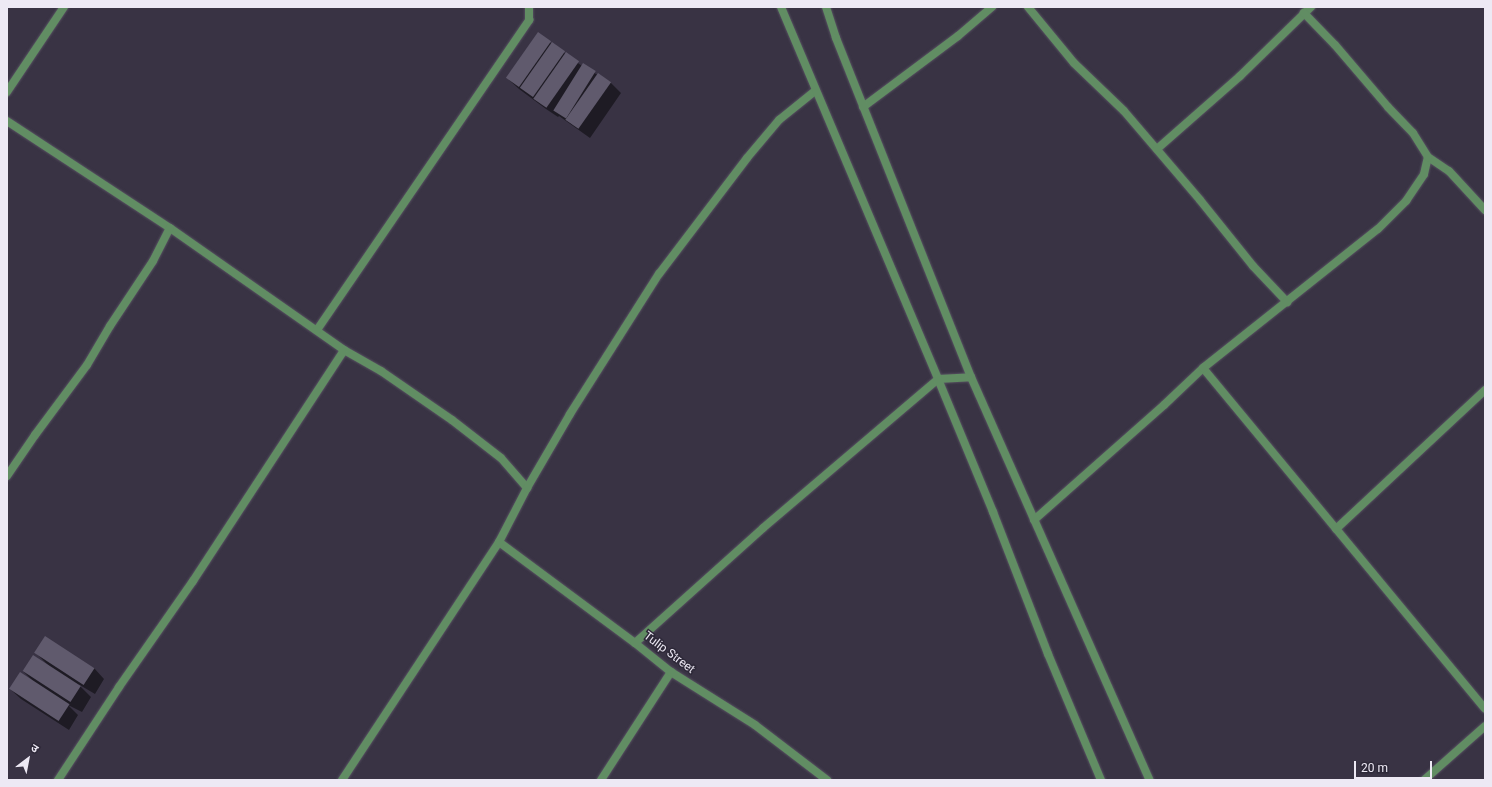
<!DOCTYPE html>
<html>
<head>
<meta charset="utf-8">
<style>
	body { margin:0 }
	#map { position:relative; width:1492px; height:787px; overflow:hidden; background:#393344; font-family:Roboto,"Noto Sans Devanagari",sans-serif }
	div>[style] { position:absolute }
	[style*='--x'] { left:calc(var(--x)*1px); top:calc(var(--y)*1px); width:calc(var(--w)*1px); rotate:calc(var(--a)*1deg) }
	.shadow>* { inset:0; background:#0007 }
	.building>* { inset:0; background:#605a6d; transform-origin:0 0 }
	.roads { filter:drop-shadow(0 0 1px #565060) drop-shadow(0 0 1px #565060) }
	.service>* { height:8px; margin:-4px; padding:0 4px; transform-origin:4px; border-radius:4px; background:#618d63 }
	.minor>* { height:8px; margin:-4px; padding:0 4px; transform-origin:4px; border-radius:4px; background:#618d63 }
	.tertiary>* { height:8px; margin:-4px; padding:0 4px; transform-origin:4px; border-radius:4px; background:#618d63 }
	span { translate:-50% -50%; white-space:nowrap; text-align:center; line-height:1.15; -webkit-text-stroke:3px #2e2939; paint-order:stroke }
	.street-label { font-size:12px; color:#ede9f4 }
	.frame { position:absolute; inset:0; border:8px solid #ede9f4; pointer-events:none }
	.north { position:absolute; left:8px; top:739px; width:40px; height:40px; -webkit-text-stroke:3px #2e2939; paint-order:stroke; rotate:32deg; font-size:11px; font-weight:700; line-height:16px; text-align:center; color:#ede9f4 }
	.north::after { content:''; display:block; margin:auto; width:14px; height:18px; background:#ede9f4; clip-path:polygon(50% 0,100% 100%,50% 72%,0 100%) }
	.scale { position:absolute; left:1354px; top:761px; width:78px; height:18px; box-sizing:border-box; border:2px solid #ede9f4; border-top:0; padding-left:5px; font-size:12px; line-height:14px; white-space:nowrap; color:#ede9f4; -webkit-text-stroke:3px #2e2939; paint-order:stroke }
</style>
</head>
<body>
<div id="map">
	<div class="shadow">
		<div style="clip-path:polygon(538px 34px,582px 66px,610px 82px,621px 93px,590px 138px,559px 116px,558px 117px,546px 109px,519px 89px,508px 79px)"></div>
		<div style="clip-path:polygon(36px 653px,94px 668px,104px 679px,95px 694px,78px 684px,91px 697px,82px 712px,68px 705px,78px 715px,69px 730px,21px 699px,10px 689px,33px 681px,23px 671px,49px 666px)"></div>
	</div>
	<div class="building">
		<div style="left:538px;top:32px;width:16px;height:56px;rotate:35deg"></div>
		<div style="left:552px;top:42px;width:16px;height:56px;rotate:35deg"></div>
		<div style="left:566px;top:52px;width:16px;height:57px;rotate:35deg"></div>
		<div style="left:583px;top:63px;width:15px;height:56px;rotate:32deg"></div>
		<div style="left:598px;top:73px;width:16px;height:57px;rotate:35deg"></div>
		<div style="left:45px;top:636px;width:59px;height:20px;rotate:33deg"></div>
		<div style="left:33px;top:655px;width:57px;height:19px;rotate:33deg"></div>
		<div style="left:20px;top:672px;width:59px;height:20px;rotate:33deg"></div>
	</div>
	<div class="roads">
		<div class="service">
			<div style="--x:601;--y:780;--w:129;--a:-57.1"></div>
		</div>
		<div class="minor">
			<div style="--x:1028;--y:7;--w:72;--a:50.6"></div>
			<div style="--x:1074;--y:63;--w:69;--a:43.8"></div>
			<div style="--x:1124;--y:111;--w:117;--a:49.5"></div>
			<div style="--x:1200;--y:200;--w:85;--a:51.2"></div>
			<div style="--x:1253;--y:266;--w:50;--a:46.6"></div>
			<div style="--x:7;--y:92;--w:102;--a:-56.2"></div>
			<div style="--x:863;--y:107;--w:119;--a:-36.8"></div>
			<div style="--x:958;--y:36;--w:45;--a:-40.5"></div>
			<div style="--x:7;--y:121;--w:195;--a:33.3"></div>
			<div style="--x:170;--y:228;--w:213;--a:35"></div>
			<div style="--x:344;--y:350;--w:43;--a:29.6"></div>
			<div style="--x:381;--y:371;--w:86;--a:34.6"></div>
			<div style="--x:452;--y:420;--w:62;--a:37.8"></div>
			<div style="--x:501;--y:458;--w:40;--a:49"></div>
			<div style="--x:527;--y:488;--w:61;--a:117.4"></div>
			<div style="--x:499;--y:542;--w:285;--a:123.4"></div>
			<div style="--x:1157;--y:149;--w:111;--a:-41.3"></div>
			<div style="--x:1240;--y:76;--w:99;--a:-44.2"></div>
			<div style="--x:1428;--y:157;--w:25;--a:34"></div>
			<div style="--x:1449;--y:171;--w:53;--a:47.3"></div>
			<div style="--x:317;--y:330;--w:376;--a:-55.6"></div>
			<div style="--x:529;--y:20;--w:13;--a:-90"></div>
			<div style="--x:1203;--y:368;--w:442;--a:50.4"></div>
			<div style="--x:7;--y:476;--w:50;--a:-55.7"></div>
			<div style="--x:35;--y:435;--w:87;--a:-53.4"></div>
			<div style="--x:87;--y:365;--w:45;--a:-59.5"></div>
			<div style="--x:110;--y:326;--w:78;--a:-56.5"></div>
			<div style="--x:153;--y:261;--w:37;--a:-63"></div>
			<div style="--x:527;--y:488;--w:86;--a:-59.8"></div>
			<div style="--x:570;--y:414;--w:166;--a:-57.6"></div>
			<div style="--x:659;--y:274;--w:146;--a:-52.8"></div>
			<div style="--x:747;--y:158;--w:50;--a:-49.9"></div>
			<div style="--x:779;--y:120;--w:46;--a:-38.9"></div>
			<div style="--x:1034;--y:520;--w:174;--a:-41.5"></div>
			<div style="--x:1164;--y:405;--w:54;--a:-43.5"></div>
			<div style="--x:1203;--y:368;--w:223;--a:-38.5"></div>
			<div style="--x:1378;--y:229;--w:40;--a:-45"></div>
			<div style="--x:1406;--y:201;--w:32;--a:-56"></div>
			<div style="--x:1424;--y:174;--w:17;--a:-77"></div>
			<div style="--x:1428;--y:157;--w:28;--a:-122"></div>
			<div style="--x:1413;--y:133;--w:36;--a:-134"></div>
			<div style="--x:1388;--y:107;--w:82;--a:-130.5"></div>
			<div style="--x:1335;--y:45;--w:45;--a:-134.1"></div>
			<div style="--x:1336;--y:529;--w:204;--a:-43"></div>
			<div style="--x:499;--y:542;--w:169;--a:36.6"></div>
			<div style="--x:635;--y:643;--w:46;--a:38.9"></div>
			<div style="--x:671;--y:672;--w:99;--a:32.2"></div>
			<div style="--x:755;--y:725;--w:91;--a:37.4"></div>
			<div style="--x:635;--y:643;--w:172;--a:-41.9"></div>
			<div style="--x:763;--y:528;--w:230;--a:-40.4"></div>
			<div style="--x:938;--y:379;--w:33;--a:-3"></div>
			<div style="--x:58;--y:780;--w:111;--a:-56.7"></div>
			<div style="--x:119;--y:687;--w:129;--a:-55.1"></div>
			<div style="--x:193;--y:581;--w:276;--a:-56.8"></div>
			<div style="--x:1424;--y:780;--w:81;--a:-41.5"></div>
		</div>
		<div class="tertiary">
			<div style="--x:781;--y:7;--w:404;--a:67.1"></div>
			<div style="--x:938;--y:379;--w:144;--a:67.5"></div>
			<div style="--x:993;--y:512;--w:152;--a:68.8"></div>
			<div style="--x:1048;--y:654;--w:137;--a:67.2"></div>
			<div style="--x:826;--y:7;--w:33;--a:72"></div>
			<div style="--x:836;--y:38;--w:365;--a:68.3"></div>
			<div style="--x:971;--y:377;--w:441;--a:66.1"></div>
		</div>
	</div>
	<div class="street-label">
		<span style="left:669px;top:653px;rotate:37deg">Tulip Street</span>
	</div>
	<div class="frame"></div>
	<div class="north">उ</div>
	<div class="scale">20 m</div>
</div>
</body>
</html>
